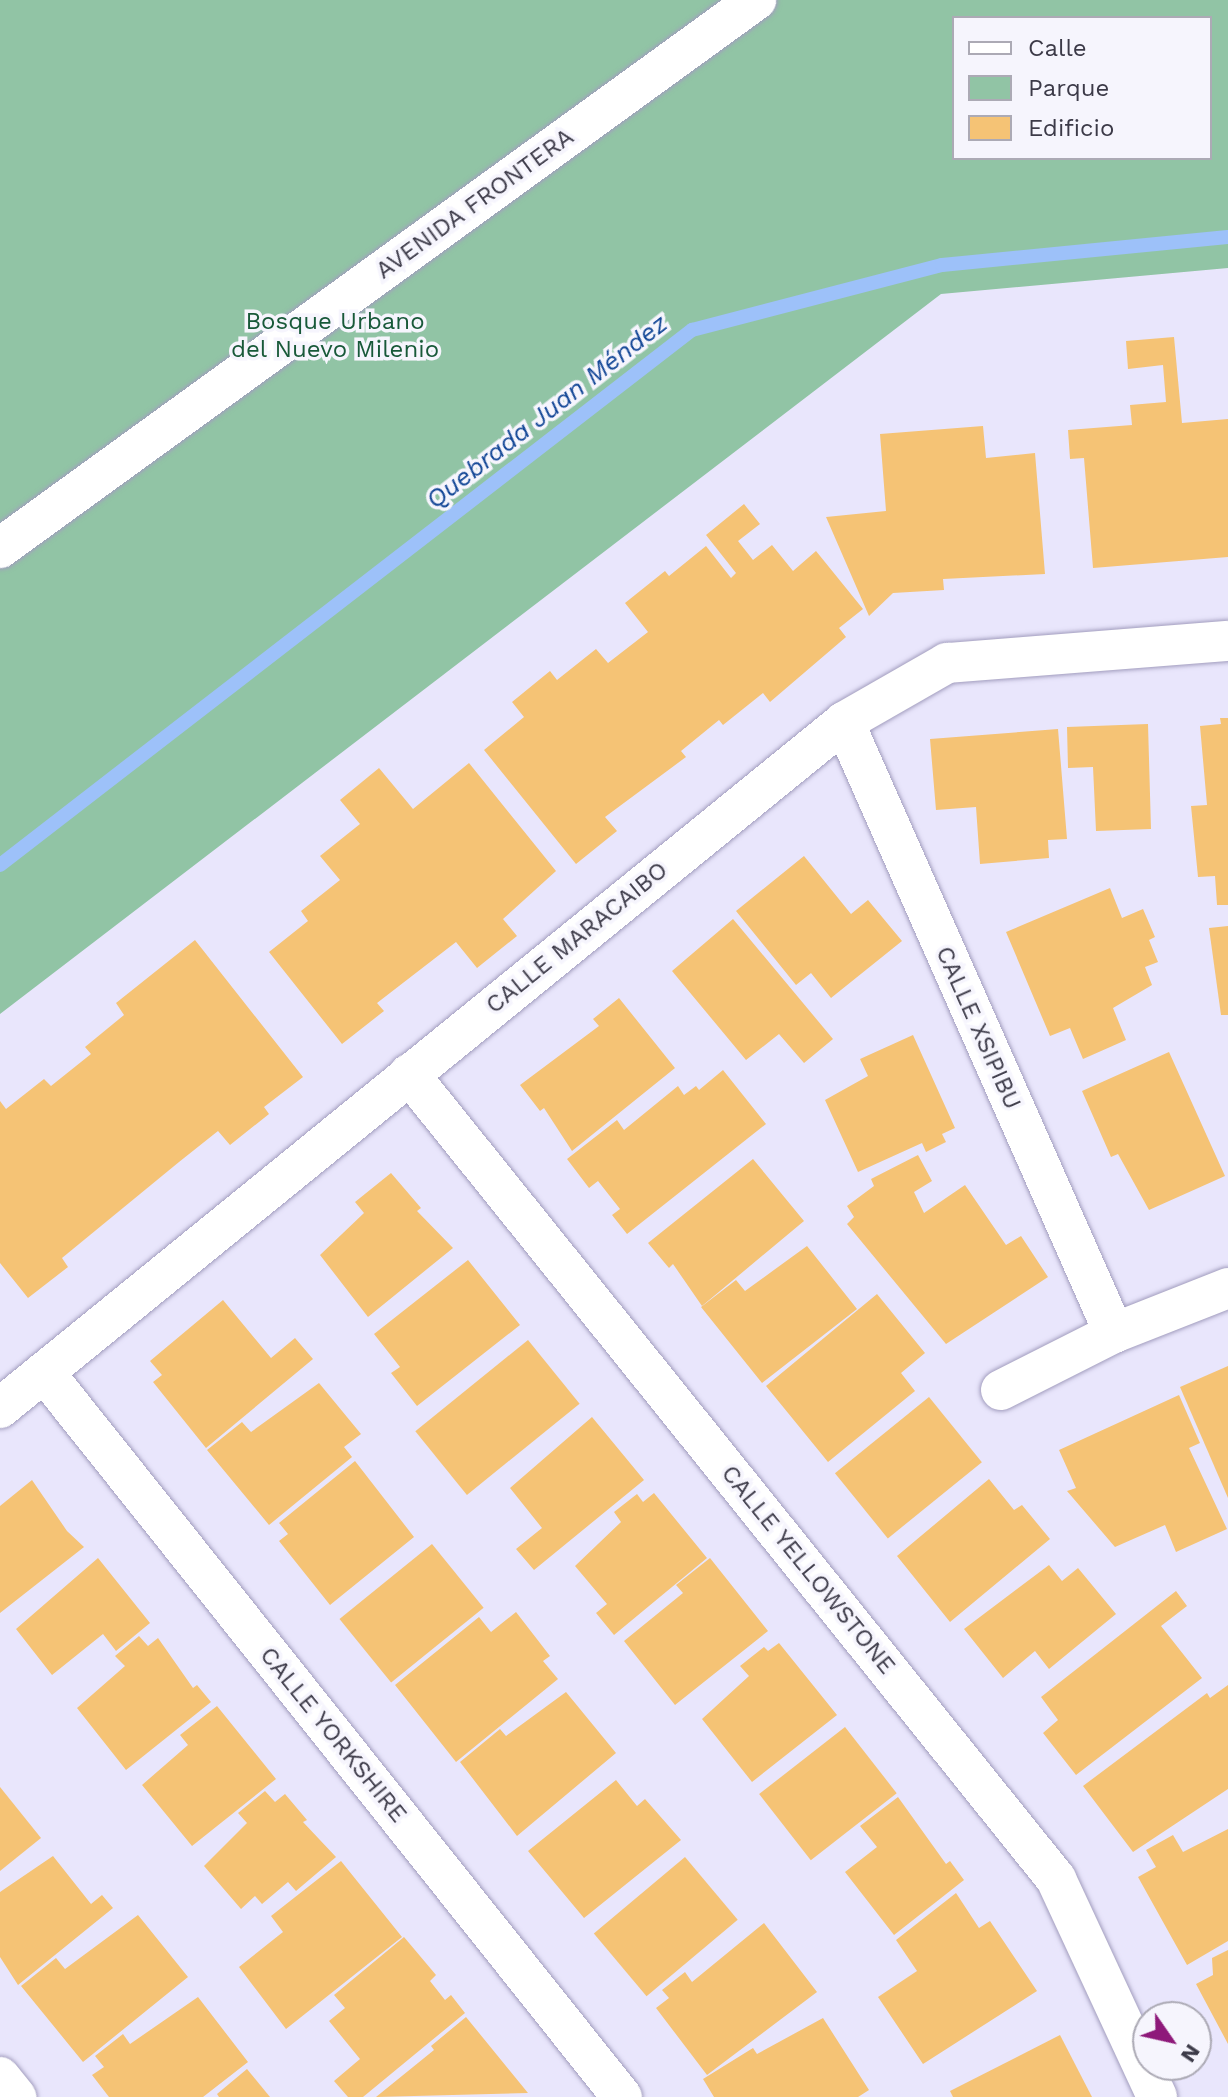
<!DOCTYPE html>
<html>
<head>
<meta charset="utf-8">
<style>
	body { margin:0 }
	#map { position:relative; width:1228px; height:2097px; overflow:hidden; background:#e9e6fc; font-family:"Work Sans",sans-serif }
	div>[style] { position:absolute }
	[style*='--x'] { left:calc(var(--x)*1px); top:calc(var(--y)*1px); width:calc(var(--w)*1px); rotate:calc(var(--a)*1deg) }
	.green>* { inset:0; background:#91c4a5 }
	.stream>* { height:14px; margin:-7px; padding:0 7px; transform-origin:7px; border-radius:7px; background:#9dc1f9 }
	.building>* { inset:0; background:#f5c375; transform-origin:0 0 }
	.roads { filter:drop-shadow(0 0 2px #a29dbe) drop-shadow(0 0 2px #a29dbe) }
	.street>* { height:40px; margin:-20px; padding:0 20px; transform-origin:20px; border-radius:20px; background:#fff }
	span { translate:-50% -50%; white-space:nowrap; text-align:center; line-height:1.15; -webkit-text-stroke:7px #f6f5fd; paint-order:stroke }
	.street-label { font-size:24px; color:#3c3a48 }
	.park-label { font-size:24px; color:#185939 }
	.water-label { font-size:26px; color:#124696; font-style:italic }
	.legend { position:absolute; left:952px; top:16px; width:260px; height:144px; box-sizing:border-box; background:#f6f5fd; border:2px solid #acaab5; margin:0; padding:10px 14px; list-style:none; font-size:24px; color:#3c3a48 }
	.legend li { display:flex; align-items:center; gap:16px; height:40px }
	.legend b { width:40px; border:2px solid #acaab5 }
	.north { position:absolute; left:1132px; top:2001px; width:80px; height:80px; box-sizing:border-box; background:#f6f5fd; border:2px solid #acaab5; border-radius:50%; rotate:124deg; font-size:22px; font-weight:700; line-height:32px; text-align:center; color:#3c3a48 }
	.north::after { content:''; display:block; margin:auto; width:28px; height:36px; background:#8e197a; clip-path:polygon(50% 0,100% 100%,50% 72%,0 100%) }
</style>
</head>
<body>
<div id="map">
	<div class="green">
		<div style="clip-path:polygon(evenodd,0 0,1228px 0,1228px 268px,941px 294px,0 1014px,0 0,954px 18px,1210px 18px,1210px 158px,954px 158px,954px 18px)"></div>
	</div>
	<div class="stream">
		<div style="--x:0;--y:865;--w:875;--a:-37.71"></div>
		<div style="--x:692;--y:330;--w:258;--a:-14.6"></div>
		<div style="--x:942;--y:265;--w:287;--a:-5.6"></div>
	</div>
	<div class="building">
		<div style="clip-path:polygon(1174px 337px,1182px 423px,1228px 419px,1228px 557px,1093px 568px,1084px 458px,1070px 459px,1068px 430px,1132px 425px,1130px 405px,1166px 402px,1163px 365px,1128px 369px,1126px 341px)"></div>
		<div style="clip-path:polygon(983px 426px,986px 458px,1035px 453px,1045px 574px,943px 579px,944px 590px,893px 593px,869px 616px,826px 517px,886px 511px,880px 434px)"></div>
		<div style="clip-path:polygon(744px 504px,760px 524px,738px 541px,753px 560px,772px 545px,793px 571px,816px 551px,863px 609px,839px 628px,846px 637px,770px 702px,763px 693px,723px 725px,719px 720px,681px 751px,686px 757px,605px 817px,617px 831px,576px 864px,484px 750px,524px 717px,512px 702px,550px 671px,557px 680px,596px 649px,608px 663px,648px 632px,625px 603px,665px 571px,669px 576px,706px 546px,731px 578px,736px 573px,706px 535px)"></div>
		<div style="clip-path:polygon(1220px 718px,1228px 718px,1228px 905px,1217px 905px,1215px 876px,1198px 877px,1191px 806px,1207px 805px,1200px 726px,1221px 724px)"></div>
		<div style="clip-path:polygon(1148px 724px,1151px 829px,1096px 831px,1093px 767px,1068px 768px,1067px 727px)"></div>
		<div style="clip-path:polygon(1058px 729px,1067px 839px,1048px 840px,1049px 858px,980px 864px,976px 807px,936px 810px,930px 739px)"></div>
		<div style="clip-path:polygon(469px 763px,556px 871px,503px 919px,517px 936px,477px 968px,456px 942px,377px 1003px,384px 1011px,342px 1044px,269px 952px,308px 921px,301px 911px,340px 880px,320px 856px,360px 824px,340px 800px,379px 768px,413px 809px)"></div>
		<div style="clip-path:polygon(804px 856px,851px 914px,868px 900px,902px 941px,831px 998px,811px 973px,796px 985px,736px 911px)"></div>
		<div style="clip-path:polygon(1110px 888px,1122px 918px,1143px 909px,1155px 937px,1149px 940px,1158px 962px,1145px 967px,1152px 985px,1113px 1008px,1126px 1040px,1083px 1059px,1070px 1028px,1050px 1036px,1006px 932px)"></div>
		<div style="clip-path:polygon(733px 919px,833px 1039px,804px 1063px,779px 1034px,746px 1060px,672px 971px)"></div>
		<div style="clip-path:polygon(1228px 926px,1228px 1015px,1221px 1015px,1209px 928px)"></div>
		<div style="clip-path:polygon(195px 940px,303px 1077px,264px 1107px,269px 1114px,230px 1145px,218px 1131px,179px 1162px,62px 1258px,68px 1267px,28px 1298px,0 1263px,0 1101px,6px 1109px,44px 1079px,51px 1086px,91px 1054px,85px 1047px,124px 1015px,116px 1003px)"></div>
		<div style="clip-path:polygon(619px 998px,675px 1068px,572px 1151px,544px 1108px,540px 1111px,520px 1085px,599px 1026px,593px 1019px)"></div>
		<div style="clip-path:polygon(913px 1035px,955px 1128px,942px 1134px,946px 1142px,926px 1152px,922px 1143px,858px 1172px,825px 1100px,868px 1076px,860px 1059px)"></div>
		<div style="clip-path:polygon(1169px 1052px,1225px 1176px,1149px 1210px,1118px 1154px,1111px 1157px,1082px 1091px)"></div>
		<div style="clip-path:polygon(723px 1070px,766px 1124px,627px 1234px,612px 1215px,620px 1209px,598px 1181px,589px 1188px,567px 1159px,617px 1120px,624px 1130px,678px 1086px,684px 1095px,696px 1086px,699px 1090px)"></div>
		<div style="clip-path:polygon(918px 1155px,932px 1181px,914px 1192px,924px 1213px,965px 1185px,1006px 1245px,1021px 1236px,1048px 1277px,946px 1344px,847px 1224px,854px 1217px,847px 1206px,874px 1186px,871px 1179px)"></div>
		<div style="clip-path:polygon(753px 1159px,804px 1221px,702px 1306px,673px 1264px,669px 1268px,648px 1243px)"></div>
		<div style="clip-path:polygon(391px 1173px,421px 1208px,417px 1211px,453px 1248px,368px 1317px,320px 1255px,364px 1213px,355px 1202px)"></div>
		<div style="clip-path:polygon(807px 1246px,857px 1309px,762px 1383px,701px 1307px,736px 1280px,745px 1291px)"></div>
		<div style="clip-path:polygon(468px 1260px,520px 1325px,417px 1406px,391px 1373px,400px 1367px,374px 1334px)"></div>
		<div style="clip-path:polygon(877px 1294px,925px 1353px,901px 1373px,915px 1391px,828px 1462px,766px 1386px)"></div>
		<div style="clip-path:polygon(223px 1300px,271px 1358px,295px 1338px,313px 1359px,206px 1448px,153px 1382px,162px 1375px,150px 1361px)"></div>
		<div style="left:528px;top:1340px;width:82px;height:145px;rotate:51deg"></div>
		<div style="clip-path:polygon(1228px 1366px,1228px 1498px,1180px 1387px)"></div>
		<div style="clip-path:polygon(319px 1383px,361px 1434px,344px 1447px,352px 1457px,269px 1525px,207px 1450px,242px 1422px,251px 1432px)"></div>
		<div style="clip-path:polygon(1179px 1395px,1200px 1443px,1189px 1448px,1227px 1529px,1176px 1552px,1165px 1525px,1115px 1547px,1067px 1491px,1076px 1488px,1059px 1450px)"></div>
		<div style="left:929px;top:1397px;width:84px;height:121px;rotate:51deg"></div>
		<div style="clip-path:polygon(592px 1417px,644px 1480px,534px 1570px,516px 1549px,542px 1528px,510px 1488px)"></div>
		<div style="clip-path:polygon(355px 1461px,414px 1537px,330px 1605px,279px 1541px,288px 1534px,279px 1523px)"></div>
		<div style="clip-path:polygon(989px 1479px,1014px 1510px,1022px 1505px,1050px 1539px,950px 1622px,897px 1556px)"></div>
		<div style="clip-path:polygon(32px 1480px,67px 1531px,84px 1547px,0 1613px,0 1506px)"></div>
		<div style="clip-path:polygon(654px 1493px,707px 1558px,614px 1635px,596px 1613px,607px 1604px,575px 1566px,621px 1522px,614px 1512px,637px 1494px,643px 1502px)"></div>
		<div style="left:432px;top:1544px;width:82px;height:119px;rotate:51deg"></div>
		<div style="clip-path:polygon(98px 1558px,150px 1623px,116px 1651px,103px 1634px,52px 1675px,16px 1629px)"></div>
		<div style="clip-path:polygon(710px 1558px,768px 1631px,675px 1705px,624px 1641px,683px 1593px,676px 1585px)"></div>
		<div style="clip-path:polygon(1049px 1565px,1062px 1581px,1078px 1568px,1116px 1614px,1049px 1669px,1035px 1651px,1003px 1678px,964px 1629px)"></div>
		<div style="clip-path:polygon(1176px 1591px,1187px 1606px,1161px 1626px,1202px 1678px,1076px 1775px,1043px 1733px,1058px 1720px,1041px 1697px)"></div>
		<div style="clip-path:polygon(516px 1612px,550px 1656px,543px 1661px,558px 1679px,456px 1762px,395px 1685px,479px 1617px,491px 1632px)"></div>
		<div style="clip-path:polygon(139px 1636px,148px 1646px,158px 1638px,193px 1688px,197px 1685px,211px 1702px,126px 1770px,77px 1708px,125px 1666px,115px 1656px)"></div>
		<div style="clip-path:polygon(779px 1643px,837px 1715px,752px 1782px,702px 1719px,749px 1676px,740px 1666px,764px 1647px,768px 1651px)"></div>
		<div style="clip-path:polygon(1228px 1685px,1228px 1789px,1133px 1852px,1083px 1786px,1207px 1693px,1210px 1698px)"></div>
		<div style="clip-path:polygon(566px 1692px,616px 1753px,517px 1836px,460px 1762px,500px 1729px,506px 1736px)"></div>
		<div style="clip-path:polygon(217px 1706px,276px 1779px,192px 1846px,142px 1785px,188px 1745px,180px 1735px)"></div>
		<div style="left:845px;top:1727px;width:84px;height:109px;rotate:52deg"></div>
		<div style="clip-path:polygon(616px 1780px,637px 1806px,645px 1799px,681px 1840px,584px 1918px,528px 1851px)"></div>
		<div style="clip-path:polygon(0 1787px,41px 1838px,0 1871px)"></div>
		<div style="clip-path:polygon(265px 1791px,275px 1802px,285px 1794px,307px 1820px,303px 1822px,336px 1857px,296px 1891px,288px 1882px,262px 1904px,255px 1896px,241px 1909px,204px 1866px,247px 1823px,238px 1813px)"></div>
		<div style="clip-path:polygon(898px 1797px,946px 1864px,950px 1861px,964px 1880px,894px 1935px,845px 1872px,877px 1847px,860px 1826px)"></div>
		<div style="clip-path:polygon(1228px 1829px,1228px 1941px,1187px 1965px,1138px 1877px,1156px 1867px,1146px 1850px,1173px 1835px,1183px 1852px)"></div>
		<div style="clip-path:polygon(53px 1856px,91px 1904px,102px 1895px,113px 1908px,18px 1985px,0 1957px,0 1892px)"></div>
		<div style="left:685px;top:1857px;width:82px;height:119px;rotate:50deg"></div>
		<div style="clip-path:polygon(341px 1861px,402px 1937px,286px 2029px,239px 1967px,283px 1932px,271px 1916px)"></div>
		<div style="clip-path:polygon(956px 1893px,979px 1928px,990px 1921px,1037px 1991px,923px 2064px,878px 1997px,917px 1971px,896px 1940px)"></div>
		<div style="clip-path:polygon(138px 1915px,188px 1977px,83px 2062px,21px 1986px,56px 1958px,65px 1969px)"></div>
		<div style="clip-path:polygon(764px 1923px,817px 1992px,707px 2075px,656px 2008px,669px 1998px,662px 1990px,685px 1972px,692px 1982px)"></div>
		<div style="clip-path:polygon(404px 1937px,436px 1975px,430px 1981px,445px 2000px,451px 1995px,465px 2013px,363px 2097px,348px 2097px,334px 2081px,360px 2059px,329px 2021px,345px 2008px,334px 1995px)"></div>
		<div style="clip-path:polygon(1228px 1950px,1228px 2044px,1196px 1984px,1213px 1975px,1212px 1958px)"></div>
		<div style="clip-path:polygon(198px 1997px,248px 2062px,203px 2097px,109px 2097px,92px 2075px,104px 2067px,95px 2056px,123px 2034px,130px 2044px)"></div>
		<div style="clip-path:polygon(466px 2017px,528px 2093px,376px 2097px,434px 2050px,431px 2046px)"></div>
		<div style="clip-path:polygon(823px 2018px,869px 2090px,858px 2097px,714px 2097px,703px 2079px,753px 2048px,757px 2054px)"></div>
		<div style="clip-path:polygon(1060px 2035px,1092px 2097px,953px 2097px,950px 2091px)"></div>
		<div style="clip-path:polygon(247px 2069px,270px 2097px,219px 2097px,217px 2094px)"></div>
	</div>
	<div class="roads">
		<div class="street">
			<div style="--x:0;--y:548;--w:934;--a:-35.94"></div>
			<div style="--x:844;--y:722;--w:668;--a:66.16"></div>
			<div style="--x:409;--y:1074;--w:1033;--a:51.21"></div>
			<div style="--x:1056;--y:1879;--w:240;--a:65.1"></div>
			<div style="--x:44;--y:1372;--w:927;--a:51.44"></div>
			<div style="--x:1001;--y:1390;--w:127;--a:-26.8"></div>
			<div style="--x:1114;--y:1333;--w:123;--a:-21.5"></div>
			<div style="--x:0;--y:1408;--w:1088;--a:-39.1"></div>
			<div style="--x:844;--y:722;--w:119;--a:-29.8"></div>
			<div style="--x:947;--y:663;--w:282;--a:-4.5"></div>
			<div style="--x:0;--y:2077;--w:26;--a:51"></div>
		</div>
	</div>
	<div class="street-label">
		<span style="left:475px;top:204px;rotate:-36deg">AVENIDA FRONTERA</span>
		<span style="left:577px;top:938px;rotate:-39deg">CALLE MARACAIBO</span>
		<span style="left:978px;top:1028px;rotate:66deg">CALLE XSIPIBU</span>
		<span style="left:808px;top:1570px;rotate:51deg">CALLE YELLOWSTONE</span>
		<span style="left:333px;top:1735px;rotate:51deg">CALLE YORKSHIRE</span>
	</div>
	<div class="park-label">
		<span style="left:335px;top:336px">Bosque Urbano<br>del Nuevo Milenio</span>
	</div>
	<div class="water-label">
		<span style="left:547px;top:412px;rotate:-38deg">Quebrada Juan Méndez</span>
	</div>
	<ul class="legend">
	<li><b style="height:10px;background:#fff"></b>Calle</li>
	<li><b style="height:22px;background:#91c4a5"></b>Parque</li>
	<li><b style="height:22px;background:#f5c375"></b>Edificio</li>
	</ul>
	<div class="north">N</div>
</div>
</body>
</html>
